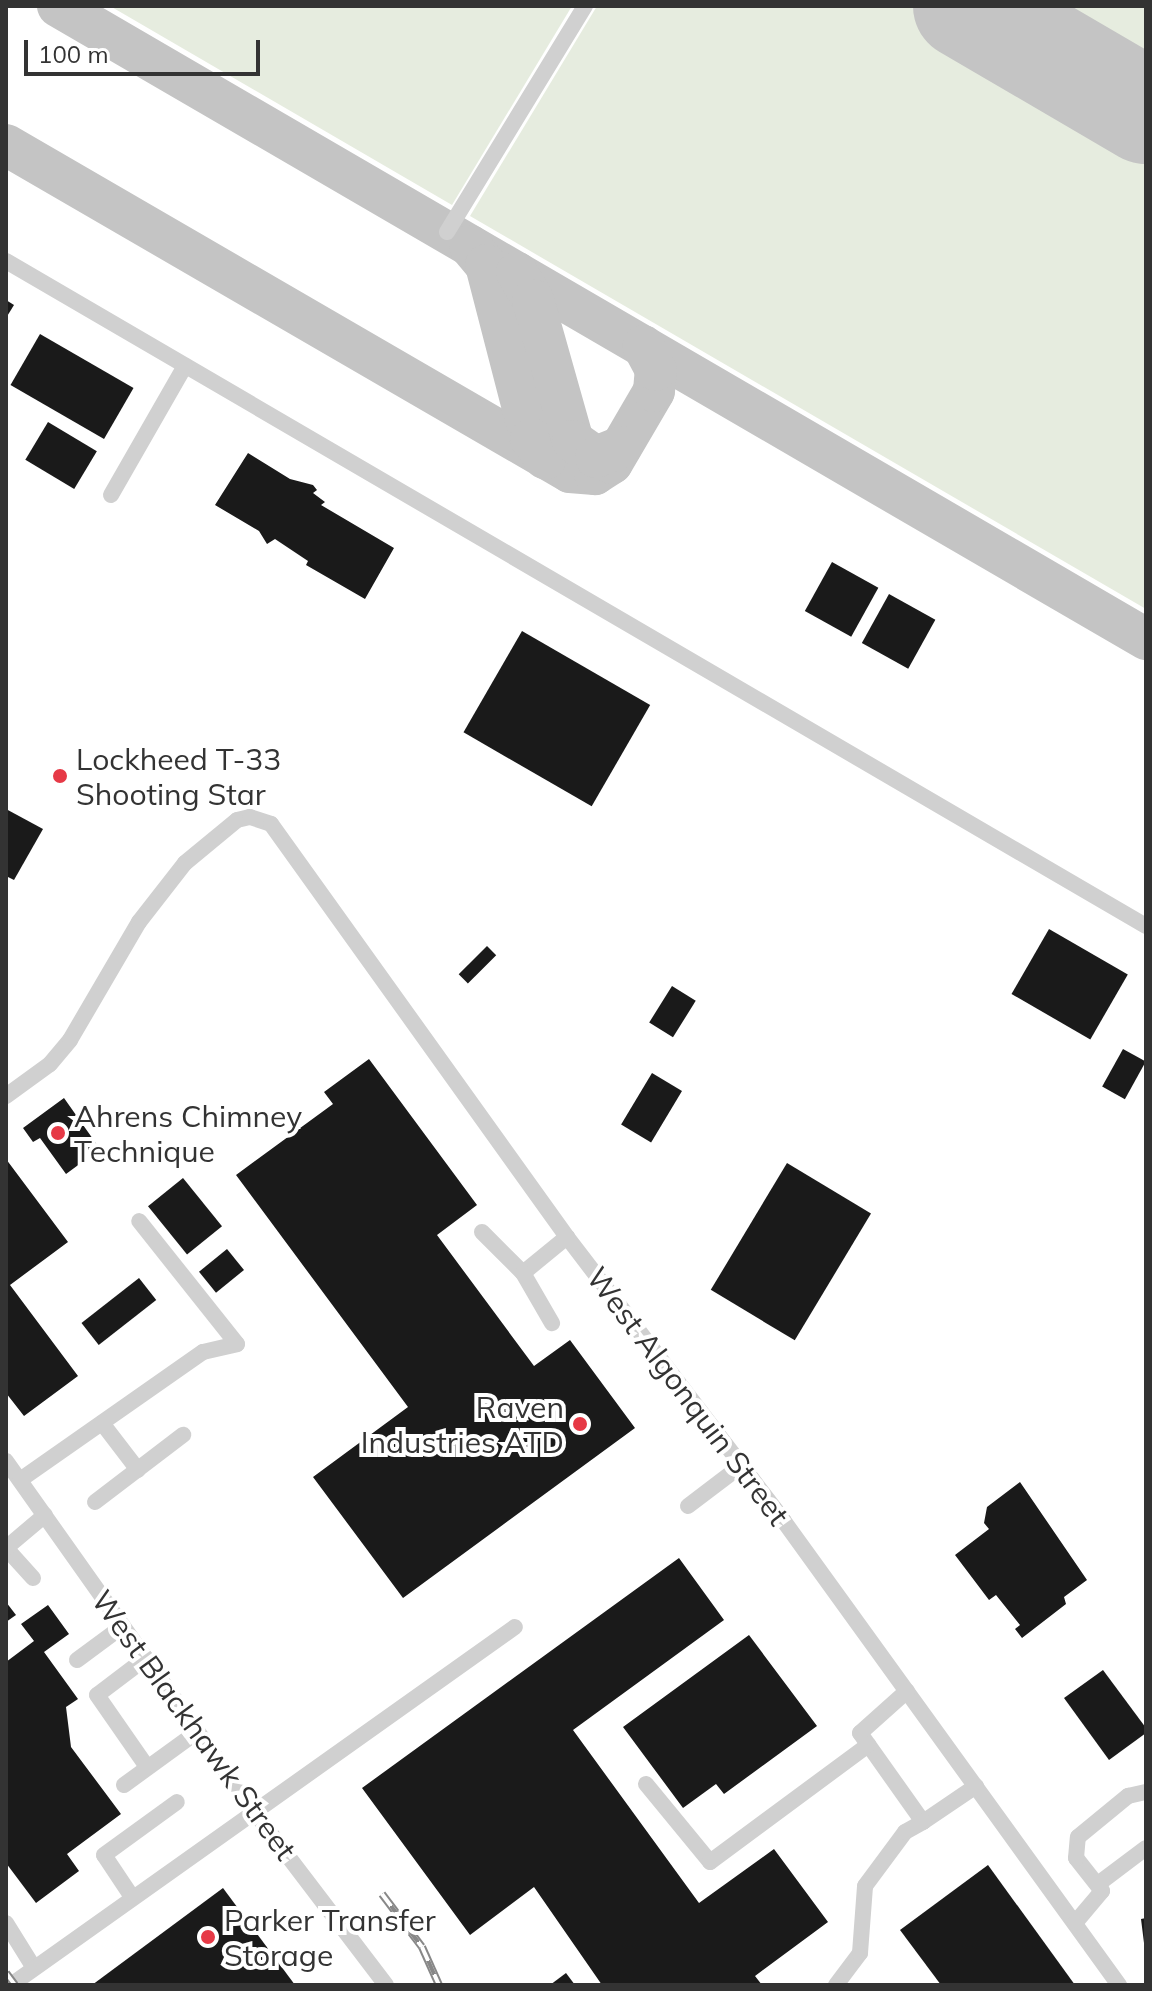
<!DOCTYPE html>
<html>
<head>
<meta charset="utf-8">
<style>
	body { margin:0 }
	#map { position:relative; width:1152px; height:1991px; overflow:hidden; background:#fff; font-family:Mulish,sans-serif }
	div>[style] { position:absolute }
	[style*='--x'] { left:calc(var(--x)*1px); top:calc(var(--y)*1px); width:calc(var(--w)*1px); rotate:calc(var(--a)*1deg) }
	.green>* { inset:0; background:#e6ecdf }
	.taxiway>* { height:42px; margin:-21px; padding:0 21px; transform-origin:21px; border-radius:21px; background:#c4c4c4 }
	.runway>* { height:106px; margin:-53px; padding:0 53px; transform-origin:53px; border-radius:53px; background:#c4c4c4 }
	.building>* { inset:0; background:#1a1a1a; transform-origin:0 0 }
	.minor>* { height:16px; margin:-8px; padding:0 8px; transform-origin:8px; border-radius:8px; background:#d0d0d0 }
	.rail>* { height:8px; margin-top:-4px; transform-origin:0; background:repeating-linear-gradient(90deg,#fff 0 15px,#888 0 30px); box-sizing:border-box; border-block:2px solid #888 }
	.dots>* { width:22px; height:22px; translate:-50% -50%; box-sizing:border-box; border:4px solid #fff; border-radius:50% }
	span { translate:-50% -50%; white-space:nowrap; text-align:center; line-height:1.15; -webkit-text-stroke:8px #fff; paint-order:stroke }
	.poi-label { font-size:30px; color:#333 }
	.left { translate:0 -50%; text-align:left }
	.right { translate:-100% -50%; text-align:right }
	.street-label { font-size:30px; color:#333 }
	.frame { position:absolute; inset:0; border:8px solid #333; pointer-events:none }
	.scale { position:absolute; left:24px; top:40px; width:236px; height:36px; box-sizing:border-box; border:4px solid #333; border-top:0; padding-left:10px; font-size:24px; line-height:28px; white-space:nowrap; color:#333; -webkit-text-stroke:6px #fff; paint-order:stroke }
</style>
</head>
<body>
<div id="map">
	<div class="green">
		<div style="clip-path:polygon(110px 6px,572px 6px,452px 205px)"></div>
		<div style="clip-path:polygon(597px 6px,912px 6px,1146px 142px,1146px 609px,470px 216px)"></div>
		<div style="clip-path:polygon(1017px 6px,1146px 6px,1146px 81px)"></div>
	</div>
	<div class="taxiway">
		<div style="--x:58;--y:6;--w:1259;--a:30.19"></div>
		<div style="--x:6;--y:145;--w:652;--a:30.1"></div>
		<div style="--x:570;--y:472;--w:25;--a:5"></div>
		<div style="--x:595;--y:474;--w:20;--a:-33"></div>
		<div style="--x:612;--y:463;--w:83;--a:-59.7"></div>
		<div style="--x:654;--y:391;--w:21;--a:-85"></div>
		<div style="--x:656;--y:370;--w:27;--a:-118"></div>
		<div style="--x:470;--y:246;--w:25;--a:50"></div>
		<div style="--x:486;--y:265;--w:180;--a:75.5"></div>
		<div style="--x:531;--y:439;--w:24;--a:54"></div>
		<div style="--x:517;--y:273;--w:31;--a:59"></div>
		<div style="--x:533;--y:300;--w:147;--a:74.2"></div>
		<div style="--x:573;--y:441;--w:28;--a:35"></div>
		<div style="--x:596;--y:457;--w:27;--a:-22"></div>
	</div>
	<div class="runway">
		<div style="--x:966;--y:6;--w:208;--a:30.3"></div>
	</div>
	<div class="building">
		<div style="clip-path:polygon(6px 300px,14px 305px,6px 318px)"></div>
		<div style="left:40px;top:334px;width:108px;height:59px;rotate:30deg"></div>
		<div style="left:48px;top:422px;width:57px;height:44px;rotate:31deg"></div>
		<div style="clip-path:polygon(248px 453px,290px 479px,313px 485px,317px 490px,313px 493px,325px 502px,321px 505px,394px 548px,365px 599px,306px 565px,308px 561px,275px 539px,267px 544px,259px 531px,215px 505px)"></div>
		<div style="left:832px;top:562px;width:53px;height:56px;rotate:29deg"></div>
		<div style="left:889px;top:594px;width:53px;height:56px;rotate:29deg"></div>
		<div style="left:522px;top:631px;width:148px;height:117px;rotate:30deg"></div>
		<div style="clip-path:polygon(6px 809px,43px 829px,14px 880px,6px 876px)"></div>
		<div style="left:1049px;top:929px;width:91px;height:75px;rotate:30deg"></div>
		<div style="left:487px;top:946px;width:13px;height:40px;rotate:45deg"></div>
		<div style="left:672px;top:986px;width:28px;height:43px;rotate:32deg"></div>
		<div style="left:1123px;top:1049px;width:26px;height:43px;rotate:29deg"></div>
		<div style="clip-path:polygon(369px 1059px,477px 1205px,437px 1235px,534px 1366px,570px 1340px,635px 1428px,403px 1598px,313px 1477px,408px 1407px,236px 1175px,333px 1104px,324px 1092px)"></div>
		<div style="left:652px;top:1073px;width:35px;height:60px;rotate:31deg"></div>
		<div style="clip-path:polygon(64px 1098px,100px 1149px,66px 1174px,40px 1138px,33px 1142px,23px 1128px)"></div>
		<div style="clip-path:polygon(6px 1159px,68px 1242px,10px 1285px,78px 1376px,24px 1416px,6px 1393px)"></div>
		<div style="left:787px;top:1163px;width:98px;height:148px;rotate:31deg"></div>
		<div style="left:183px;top:1178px;width:62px;height:45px;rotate:51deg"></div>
		<div style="left:227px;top:1249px;width:27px;height:36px;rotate:51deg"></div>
		<div style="left:139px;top:1278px;width:28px;height:73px;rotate:52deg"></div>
		<div style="clip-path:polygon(1020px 1482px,1087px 1580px,1064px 1597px,1066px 1604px,1022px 1638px,1015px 1629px,1020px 1625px,996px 1595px,989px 1600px,955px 1555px,989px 1529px,984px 1523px,987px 1507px)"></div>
		<div style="clip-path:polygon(679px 1558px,724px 1620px,573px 1730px,699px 1903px,774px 1849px,828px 1922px,755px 1976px,762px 1985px,602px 1985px,534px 1887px,470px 1935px,362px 1788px)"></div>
		<div style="clip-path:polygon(6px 1602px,16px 1615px,6px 1622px)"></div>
		<div style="clip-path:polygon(48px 1605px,69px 1634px,44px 1652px,78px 1699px,66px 1707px,71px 1747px,121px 1814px,67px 1854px,79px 1871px,36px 1903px,6px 1863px,6px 1662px,34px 1641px,21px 1624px)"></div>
		<div style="clip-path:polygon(749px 1635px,817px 1726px,724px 1794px,716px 1784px,683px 1808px,623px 1727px)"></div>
		<div style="clip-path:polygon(1103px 1670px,1146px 1728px,1146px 1733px,1109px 1760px,1064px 1698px)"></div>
		<div style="clip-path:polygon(988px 1865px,1075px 1985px,941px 1985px,900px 1930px)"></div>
		<div style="clip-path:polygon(223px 1888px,295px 1985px,92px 1985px)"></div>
		<div style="clip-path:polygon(1146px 1918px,1146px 1943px,1144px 1943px,1141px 1919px)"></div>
		<div style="clip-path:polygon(566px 1973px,575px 1985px,550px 1985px)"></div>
	</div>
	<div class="minor">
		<div style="--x:447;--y:232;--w:265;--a:-58.6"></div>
		<div style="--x:6;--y:261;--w:1320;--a:30.26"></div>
		<div style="--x:111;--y:495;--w:149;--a:-60.2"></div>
		<div style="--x:6;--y:1096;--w:54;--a:-36"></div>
		<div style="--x:50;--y:1064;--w:31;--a:-50"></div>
		<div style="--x:70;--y:1040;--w:137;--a:-59.7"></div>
		<div style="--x:139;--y:922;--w:75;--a:-52.1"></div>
		<div style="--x:185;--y:863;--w:67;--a:-39.6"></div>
		<div style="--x:237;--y:820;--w:13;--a:-13"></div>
		<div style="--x:250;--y:817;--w:22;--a:18"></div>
		<div style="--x:271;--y:824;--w:508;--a:54.37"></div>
		<div style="--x:567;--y:1237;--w:356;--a:52.6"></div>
		<div style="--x:783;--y:1520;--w:574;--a:54.15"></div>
		<div style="--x:482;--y:1232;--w:58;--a:45"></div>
		<div style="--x:523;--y:1273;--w:57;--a:-39.3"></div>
		<div style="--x:523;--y:1273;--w:58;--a:59.9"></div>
		<div style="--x:102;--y:1423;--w:59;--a:52.5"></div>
		<div style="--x:6;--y:1461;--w:426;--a:54.7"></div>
		<div style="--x:252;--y:1809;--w:221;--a:52.7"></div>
		<div style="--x:20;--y:1480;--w:223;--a:-35"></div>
		<div style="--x:203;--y:1352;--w:35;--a:-13"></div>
		<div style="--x:237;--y:1344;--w:157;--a:-128.5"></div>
		<div style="--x:95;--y:1502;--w:111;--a:-37.3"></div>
		<div style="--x:688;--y:1506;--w:68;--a:-37.2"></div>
		<div style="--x:33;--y:1578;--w:40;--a:-132"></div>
		<div style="--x:6;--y:1548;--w:51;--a:-40.2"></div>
		<div style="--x:146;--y:1658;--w:61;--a:142.9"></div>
		<div style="--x:97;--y:1695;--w:88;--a:55.2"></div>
		<div style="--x:77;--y:1660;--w:57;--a:-36.5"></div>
		<div style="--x:907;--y:1691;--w:63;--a:138.2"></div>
		<div style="--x:860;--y:1733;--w:109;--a:54.7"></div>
		<div style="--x:923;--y:1822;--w:64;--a:-34.2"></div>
		<div style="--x:646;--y:1784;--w:101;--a:50.6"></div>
		<div style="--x:710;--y:1862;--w:197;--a:-36.5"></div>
		<div style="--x:124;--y:1785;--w:90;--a:-36"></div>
		<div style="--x:1098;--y:1884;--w:60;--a:-36.9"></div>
		<div style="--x:132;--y:1897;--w:50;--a:-123.7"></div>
		<div style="--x:104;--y:1855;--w:90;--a:-36"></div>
		<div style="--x:6;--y:1923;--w:53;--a:58.1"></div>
		<div style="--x:1075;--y:1923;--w:42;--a:-49.8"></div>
		<div style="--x:1102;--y:1891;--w:42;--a:-128.2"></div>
		<div style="--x:1076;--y:1858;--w:21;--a:-85"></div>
		<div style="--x:1078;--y:1837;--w:65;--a:-39.4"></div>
		<div style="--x:1128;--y:1796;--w:18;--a:-13"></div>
		<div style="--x:11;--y:1985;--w:618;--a:-35.39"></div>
		<div style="--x:836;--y:1985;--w:40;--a:-53"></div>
		<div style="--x:860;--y:1953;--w:67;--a:-85.7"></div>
		<div style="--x:865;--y:1886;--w:67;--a:-53.5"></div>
		<div style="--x:905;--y:1832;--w:21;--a:-29"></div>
	</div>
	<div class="rail">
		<div style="--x:382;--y:1894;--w:66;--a:53"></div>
		<div style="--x:422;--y:1947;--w:42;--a:65.9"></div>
		<div style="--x:6;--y:1973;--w:15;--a:53"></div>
	</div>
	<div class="dots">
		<div style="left:60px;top:776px;background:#e63946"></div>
		<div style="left:58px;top:1133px;background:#e63946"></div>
		<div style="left:580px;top:1424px;background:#e63946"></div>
		<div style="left:208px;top:1937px;background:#e63946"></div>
	</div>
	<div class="poi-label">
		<span class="left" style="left:76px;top:776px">Lockheed T-33<br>Shooting Star</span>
		<span class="left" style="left:74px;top:1133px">Ahrens Chimney<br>Technique</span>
		<span class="right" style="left:564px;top:1424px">Raven<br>Industries ATD</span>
		<span class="left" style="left:224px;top:1937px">Parker Transfer<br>Storage</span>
	</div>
	<div class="street-label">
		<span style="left:688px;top:1396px;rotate:53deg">West Algonquin Street</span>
		<span style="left:194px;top:1725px;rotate:54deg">West Blackhawk Street</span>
	</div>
	<div class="frame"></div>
	<div class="scale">100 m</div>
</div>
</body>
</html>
